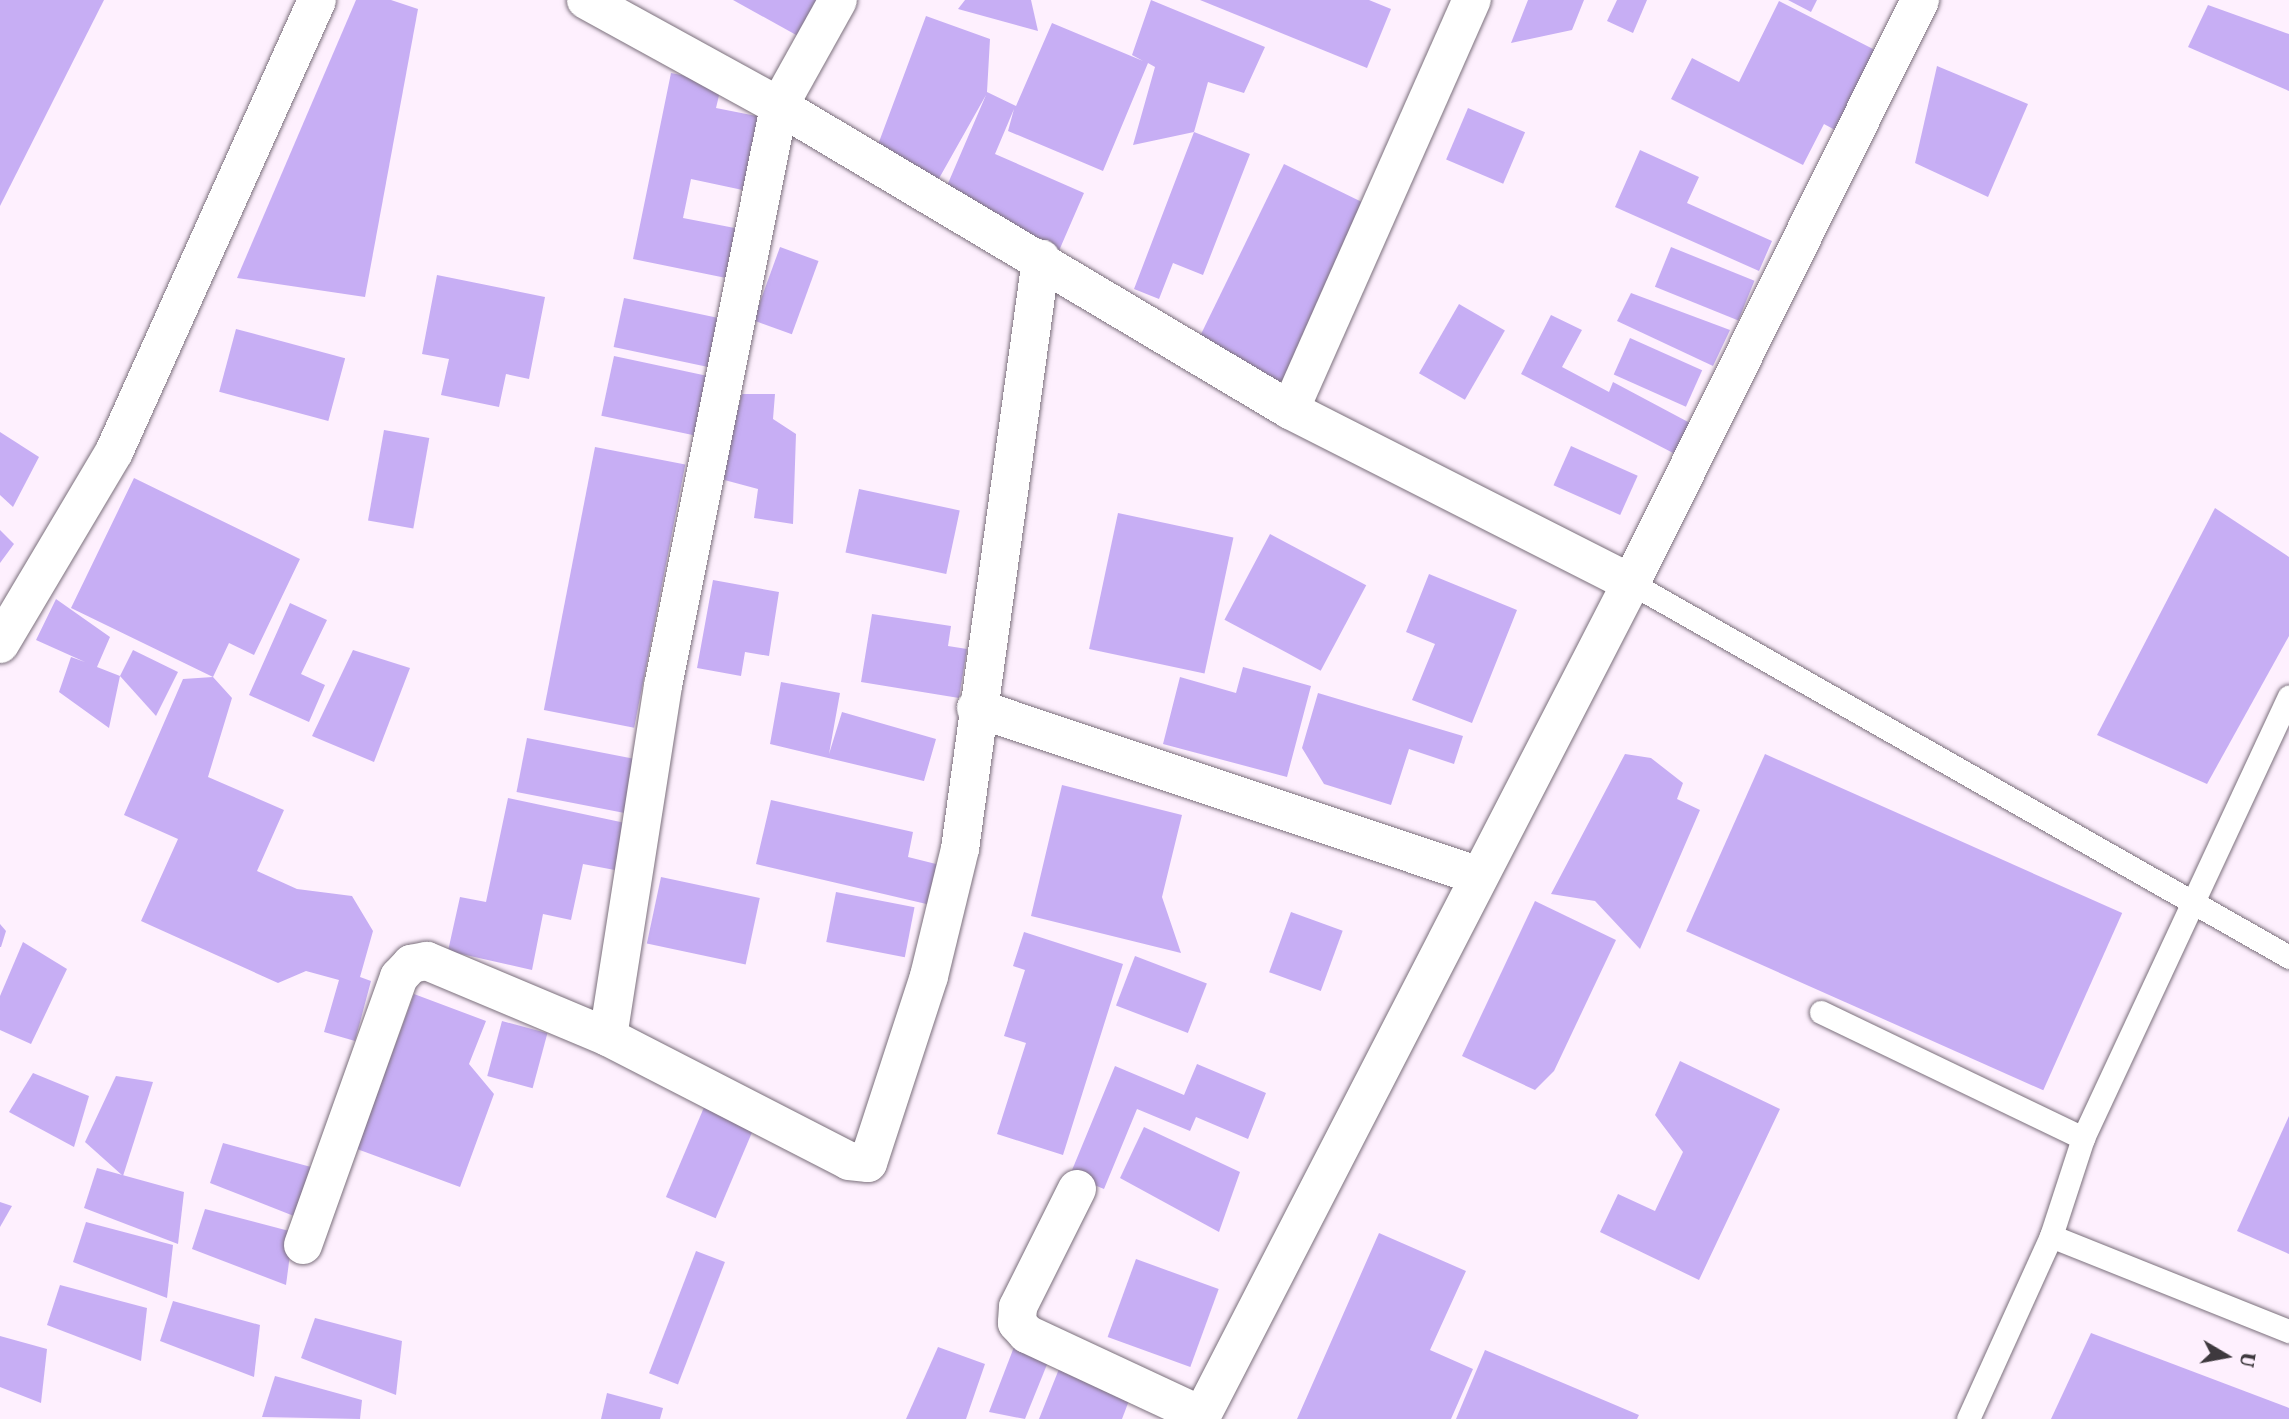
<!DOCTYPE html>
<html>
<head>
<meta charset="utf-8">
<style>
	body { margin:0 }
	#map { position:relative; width:2289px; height:1419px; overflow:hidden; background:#fef0fe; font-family:"Roboto Serif",serif }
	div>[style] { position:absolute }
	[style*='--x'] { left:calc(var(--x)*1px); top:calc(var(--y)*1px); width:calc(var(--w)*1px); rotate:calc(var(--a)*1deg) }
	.building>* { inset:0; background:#c7aef4; transform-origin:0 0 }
	.roads { filter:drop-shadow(0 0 2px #7b707c) drop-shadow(0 0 2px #7b707c) }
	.service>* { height:23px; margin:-11.5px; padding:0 11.5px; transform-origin:11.5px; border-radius:11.5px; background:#fff }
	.minor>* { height:38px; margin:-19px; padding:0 19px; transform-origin:19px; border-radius:19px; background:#fff }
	span { translate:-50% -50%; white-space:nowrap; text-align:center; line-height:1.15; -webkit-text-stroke:7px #fef0fe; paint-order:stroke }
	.north { position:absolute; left:2191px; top:1321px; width:70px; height:70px; -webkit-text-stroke:5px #fef0fe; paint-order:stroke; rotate:100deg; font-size:19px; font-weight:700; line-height:28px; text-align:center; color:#3e393e }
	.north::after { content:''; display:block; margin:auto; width:24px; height:32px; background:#3e393e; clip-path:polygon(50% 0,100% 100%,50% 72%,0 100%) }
</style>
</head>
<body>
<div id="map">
	<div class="building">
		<div style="clip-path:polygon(0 0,104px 0,0 206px)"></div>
		<div style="clip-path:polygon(356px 0,391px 0,418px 9px,365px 297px,237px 278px)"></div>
		<div style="clip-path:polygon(733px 0,818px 0,798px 36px)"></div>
		<div style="clip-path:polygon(965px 0,1031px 0,1038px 31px,958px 9px)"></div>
		<div style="clip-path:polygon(1151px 0,1265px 47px,1244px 93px,1208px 82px,1194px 132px,1133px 145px,1155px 67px,1148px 63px,1103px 171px,1008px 131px,1014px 109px,995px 154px,1084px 193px,1058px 253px,940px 202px,986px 95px,937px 182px,873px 158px,926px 16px,990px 39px,987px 92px,1016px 106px,1052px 23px,1143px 61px,1132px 55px)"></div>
		<div style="clip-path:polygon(1200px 0,1369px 0,1391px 9px,1367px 68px)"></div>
		<div style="clip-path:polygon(1528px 0,1584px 0,1572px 30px,1511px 43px)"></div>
		<div style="clip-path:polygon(1617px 0,1647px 0,1633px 33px,1607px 21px)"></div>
		<div style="clip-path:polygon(1788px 0,1817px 0,1811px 12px)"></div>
		<div style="clip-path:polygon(1779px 1px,1875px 50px,1835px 130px,1824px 124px,1803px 165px,1671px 99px,1692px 58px,1739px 82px)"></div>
		<div style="clip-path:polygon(2208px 5px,2289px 34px,2289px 91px,2188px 47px)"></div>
		<div style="clip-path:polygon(1937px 66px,2028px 104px,1988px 197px,1915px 163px)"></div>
		<div style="clip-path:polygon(671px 73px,722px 83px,716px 108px,767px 118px,752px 192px,691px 179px,683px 218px,740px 229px,731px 279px,633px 259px)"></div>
		<div style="left:1468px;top:108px;width:62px;height:56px;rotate:23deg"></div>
		<div style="clip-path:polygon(1194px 132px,1250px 154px,1203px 275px,1173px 263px,1159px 299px,1134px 289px)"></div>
		<div style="clip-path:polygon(1640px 150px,1699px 177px,1687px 203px,1772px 241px,1759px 271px,1615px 207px)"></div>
		<div style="left:1284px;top:164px;width:102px;height:207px;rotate:26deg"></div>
		<div style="left:780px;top:247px;width:41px;height:78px;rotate:20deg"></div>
		<div style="left:1671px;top:247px;width:90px;height:43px;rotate:22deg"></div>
		<div style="clip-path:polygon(437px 275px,545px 297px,529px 379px,506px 374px,499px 407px,441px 395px,449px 359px,422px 354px)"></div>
		<div style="clip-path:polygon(1631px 293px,1730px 330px,1713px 366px,1617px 321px)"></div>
		<div style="left:624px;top:298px;width:99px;height:50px;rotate:12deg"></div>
		<div style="left:1459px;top:304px;width:53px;height:80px;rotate:30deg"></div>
		<div style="clip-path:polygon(1551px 315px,1582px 330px,1562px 367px,1609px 392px,1613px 382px,1690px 423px,1675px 454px,1521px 374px)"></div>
		<div style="left:236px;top:329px;width:113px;height:65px;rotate:15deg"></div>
		<div style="left:1630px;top:338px;width:79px;height:40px;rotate:24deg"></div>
		<div style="left:614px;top:356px;width:103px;height:61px;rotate:12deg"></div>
		<div style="clip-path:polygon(742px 394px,775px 394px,773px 419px,796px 434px,793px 524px,754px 518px,758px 489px,717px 478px)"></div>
		<div style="left:384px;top:430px;width:46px;height:92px;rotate:10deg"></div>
		<div style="clip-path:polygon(0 432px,39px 457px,13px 507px,0 495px)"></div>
		<div style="left:1571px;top:446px;width:73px;height:43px;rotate:24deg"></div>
		<div style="left:595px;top:447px;width:92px;height:268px;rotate:11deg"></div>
		<div style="clip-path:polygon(134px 478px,300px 559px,254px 655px,229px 643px,213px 677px,232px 698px,208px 777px,284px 810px,257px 871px,297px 889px,352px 896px,373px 931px,360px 977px,371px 981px,355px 1041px,324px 1032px,339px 980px,306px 971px,278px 983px,141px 921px,178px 839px,124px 815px,183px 679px,213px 677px,71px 608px)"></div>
		<div style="left:859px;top:489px;width:103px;height:65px;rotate:12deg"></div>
		<div style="clip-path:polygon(2215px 508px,2289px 557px,2289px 636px,2207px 784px,2097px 735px)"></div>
		<div style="left:1118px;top:513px;width:118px;height:139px;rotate:12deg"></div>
		<div style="clip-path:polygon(0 530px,14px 544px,0 563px)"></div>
		<div style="left:1270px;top:534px;width:109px;height:97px;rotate:28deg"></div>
		<div style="clip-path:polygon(1429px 574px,1517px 610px,1472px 723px,1412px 700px,1435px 644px,1406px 632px)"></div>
		<div style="clip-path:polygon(713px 580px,779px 592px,769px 656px,745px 652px,741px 676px,697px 668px)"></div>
		<div style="clip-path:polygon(56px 599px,110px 637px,97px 667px,120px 676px,109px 728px,59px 692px,71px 657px,85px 662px,36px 640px)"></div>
		<div style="clip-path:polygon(290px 603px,327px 620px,301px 674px,325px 685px,309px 722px,249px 695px)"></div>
		<div style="clip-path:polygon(872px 614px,951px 626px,948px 646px,967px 649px,959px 698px,861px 682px)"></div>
		<div style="clip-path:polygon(133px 650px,178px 672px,156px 716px,120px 676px)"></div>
		<div style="clip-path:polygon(353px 650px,410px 668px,374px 762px,312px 736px)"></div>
		<div style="clip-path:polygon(1243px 667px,1311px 686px,1287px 777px,1163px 744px,1180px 677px,1236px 693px)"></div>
		<div style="clip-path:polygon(781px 682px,840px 693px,829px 754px,842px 712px,936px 739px,924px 781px,770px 744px)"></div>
		<div style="clip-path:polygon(1318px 693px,1463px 736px,1454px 764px,1409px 749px,1391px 805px,1324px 784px,1302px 748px)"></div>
		<div style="left:527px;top:738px;width:114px;height:55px;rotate:11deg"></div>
		<div style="clip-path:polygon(1625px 754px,1651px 758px,1683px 783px,1677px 799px,1700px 810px,1640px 949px,1595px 901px,1551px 894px)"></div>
		<div style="left:1765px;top:754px;width:391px;height:194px;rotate:24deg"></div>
		<div style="clip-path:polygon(1062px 785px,1182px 815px,1162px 897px,1181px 953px,1031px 916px)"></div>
		<div style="clip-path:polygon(508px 798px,630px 824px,620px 871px,583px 864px,571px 920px,543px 914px,532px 970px,448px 951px,460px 897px,486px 902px)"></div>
		<div style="clip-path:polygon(771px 800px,913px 832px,908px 857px,944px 866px,935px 906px,756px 864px)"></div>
		<div style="left:661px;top:877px;width:101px;height:68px;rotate:12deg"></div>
		<div style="left:836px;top:892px;width:80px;height:51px;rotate:11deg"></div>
		<div style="clip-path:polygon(1535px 901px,1616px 940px,1554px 1071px,1535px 1090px,1462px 1056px)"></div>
		<div style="left:1291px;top:912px;width:55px;height:64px;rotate:20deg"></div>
		<div style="clip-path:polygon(0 924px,6px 931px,1px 947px,0 947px)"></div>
		<div style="clip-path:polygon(1024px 932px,1123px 964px,1063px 1155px,997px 1134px,1026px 1043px,1004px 1036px,1025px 970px,1013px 966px)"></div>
		<div style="clip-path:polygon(23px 942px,67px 969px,31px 1044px,0 1030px,0 996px)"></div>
		<div style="left:1135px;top:956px;width:77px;height:53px;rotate:21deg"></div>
		<div style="clip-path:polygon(414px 994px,486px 1021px,469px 1064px,494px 1094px,460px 1187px,357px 1149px)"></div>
		<div style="left:502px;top:1021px;width:47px;height:57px;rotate:15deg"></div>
		<div style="clip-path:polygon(1680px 1061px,1780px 1109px,1699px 1280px,1600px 1232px,1618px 1194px,1655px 1211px,1683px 1152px,1655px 1115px)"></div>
		<div style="clip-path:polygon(1197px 1064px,1266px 1093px,1248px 1139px,1196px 1117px,1190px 1131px,1137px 1109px,1104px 1189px,1070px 1175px,1115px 1066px,1184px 1095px)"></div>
		<div style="clip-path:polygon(33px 1073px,89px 1096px,74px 1147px,9px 1112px)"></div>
		<div style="clip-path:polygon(116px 1076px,153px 1082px,123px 1176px,85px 1142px)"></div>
		<div style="left:705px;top:1105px;width:54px;height:100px;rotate:23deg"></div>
		<div style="clip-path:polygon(2289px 1116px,2289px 1254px,2237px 1231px)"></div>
		<div style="clip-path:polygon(1144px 1127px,1240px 1172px,1219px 1232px,1120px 1178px)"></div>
		<div style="clip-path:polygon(223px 1143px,311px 1167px,304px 1220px,210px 1183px)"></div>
		<div style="clip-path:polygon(97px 1168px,184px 1192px,178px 1244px,84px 1208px)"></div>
		<div style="clip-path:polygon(0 1202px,12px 1206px,0 1227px)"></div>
		<div style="clip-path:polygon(205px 1209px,293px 1232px,286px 1285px,192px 1249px)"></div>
		<div style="clip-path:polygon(86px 1222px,173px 1245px,167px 1298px,73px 1262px)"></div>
		<div style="clip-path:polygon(1379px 1233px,1466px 1271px,1430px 1350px,1473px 1369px,1451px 1419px,1297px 1419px)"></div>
		<div style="left:696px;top:1251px;width:31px;height:131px;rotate:21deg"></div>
		<div style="left:1136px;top:1259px;width:88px;height:83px;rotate:20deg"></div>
		<div style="clip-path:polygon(60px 1285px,147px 1308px,141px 1361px,47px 1325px)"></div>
		<div style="clip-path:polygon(173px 1301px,260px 1325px,254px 1377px,160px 1341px)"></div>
		<div style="clip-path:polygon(315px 1318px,402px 1341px,396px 1395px,301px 1358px)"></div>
		<div style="clip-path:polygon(2091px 1333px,2289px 1408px,2289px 1419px,2051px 1419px)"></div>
		<div style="clip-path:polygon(0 1336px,47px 1349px,41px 1403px,0 1387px)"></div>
		<div style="clip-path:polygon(938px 1347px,985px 1364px,966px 1419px,906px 1419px)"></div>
		<div style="clip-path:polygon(1014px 1347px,1048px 1362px,1025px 1419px,989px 1412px)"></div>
		<div style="clip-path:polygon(1485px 1350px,1639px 1415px,1637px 1419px,1456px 1419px)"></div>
		<div style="clip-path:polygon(1059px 1369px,1130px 1398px,1122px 1419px,1039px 1419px)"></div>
		<div style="clip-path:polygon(275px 1376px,362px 1400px,360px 1419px,262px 1417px)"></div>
		<div style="clip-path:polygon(607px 1393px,663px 1408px,660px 1419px,601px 1419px)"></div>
	</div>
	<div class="roads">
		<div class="service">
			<div style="--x:1631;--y:583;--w:757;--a:29.61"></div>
			<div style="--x:1821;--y:1012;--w:291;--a:25.7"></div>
			<div style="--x:2051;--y:1236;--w:256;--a:21.8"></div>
			<div style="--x:1968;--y:1419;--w:201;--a:-65.6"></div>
			<div style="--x:2051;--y:1236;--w:103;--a:-71.9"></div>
			<div style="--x:2083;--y:1138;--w:487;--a:-65"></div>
		</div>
		<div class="minor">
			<div style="--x:586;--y:0;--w:220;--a:28.8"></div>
			<div style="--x:779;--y:106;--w:595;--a:30.75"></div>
			<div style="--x:1290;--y:410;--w:382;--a:26.9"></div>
			<div style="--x:1631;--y:583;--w:941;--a:117.27"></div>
			<div style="--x:1290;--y:410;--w:449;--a:-66.1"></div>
			<div style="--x:1631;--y:583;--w:651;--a:-63.63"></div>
			<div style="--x:0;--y:644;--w:223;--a:-59.3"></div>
			<div style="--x:114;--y:452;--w:495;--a:-65.8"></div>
			<div style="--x:976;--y:708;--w:530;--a:18.47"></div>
			<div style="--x:608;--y:1037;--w:355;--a:-81.1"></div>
			<div style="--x:663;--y:686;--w:591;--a:-78.69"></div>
			<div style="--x:779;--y:106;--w:121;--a:-60.9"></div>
			<div style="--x:1077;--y:1189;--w:132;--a:116.6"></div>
			<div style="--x:1018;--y:1307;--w:16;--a:94"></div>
			<div style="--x:1017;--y:1323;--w:15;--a:48"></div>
			<div style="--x:1027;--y:1334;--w:192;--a:25"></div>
			<div style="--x:303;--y:1245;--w:285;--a:-70.3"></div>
			<div style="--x:399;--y:977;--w:18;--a:-47"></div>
			<div style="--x:411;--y:964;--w:16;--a:-11"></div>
			<div style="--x:427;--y:961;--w:196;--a:22.8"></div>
			<div style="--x:608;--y:1037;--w:271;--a:27.2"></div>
			<div style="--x:849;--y:1161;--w:19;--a:6"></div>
			<div style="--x:868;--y:1163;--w:197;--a:-71.9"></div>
			<div style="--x:929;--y:976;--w:131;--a:-76.3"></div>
			<div style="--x:960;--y:849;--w:596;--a:-82.18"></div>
		</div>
	</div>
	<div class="north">U</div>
</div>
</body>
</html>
